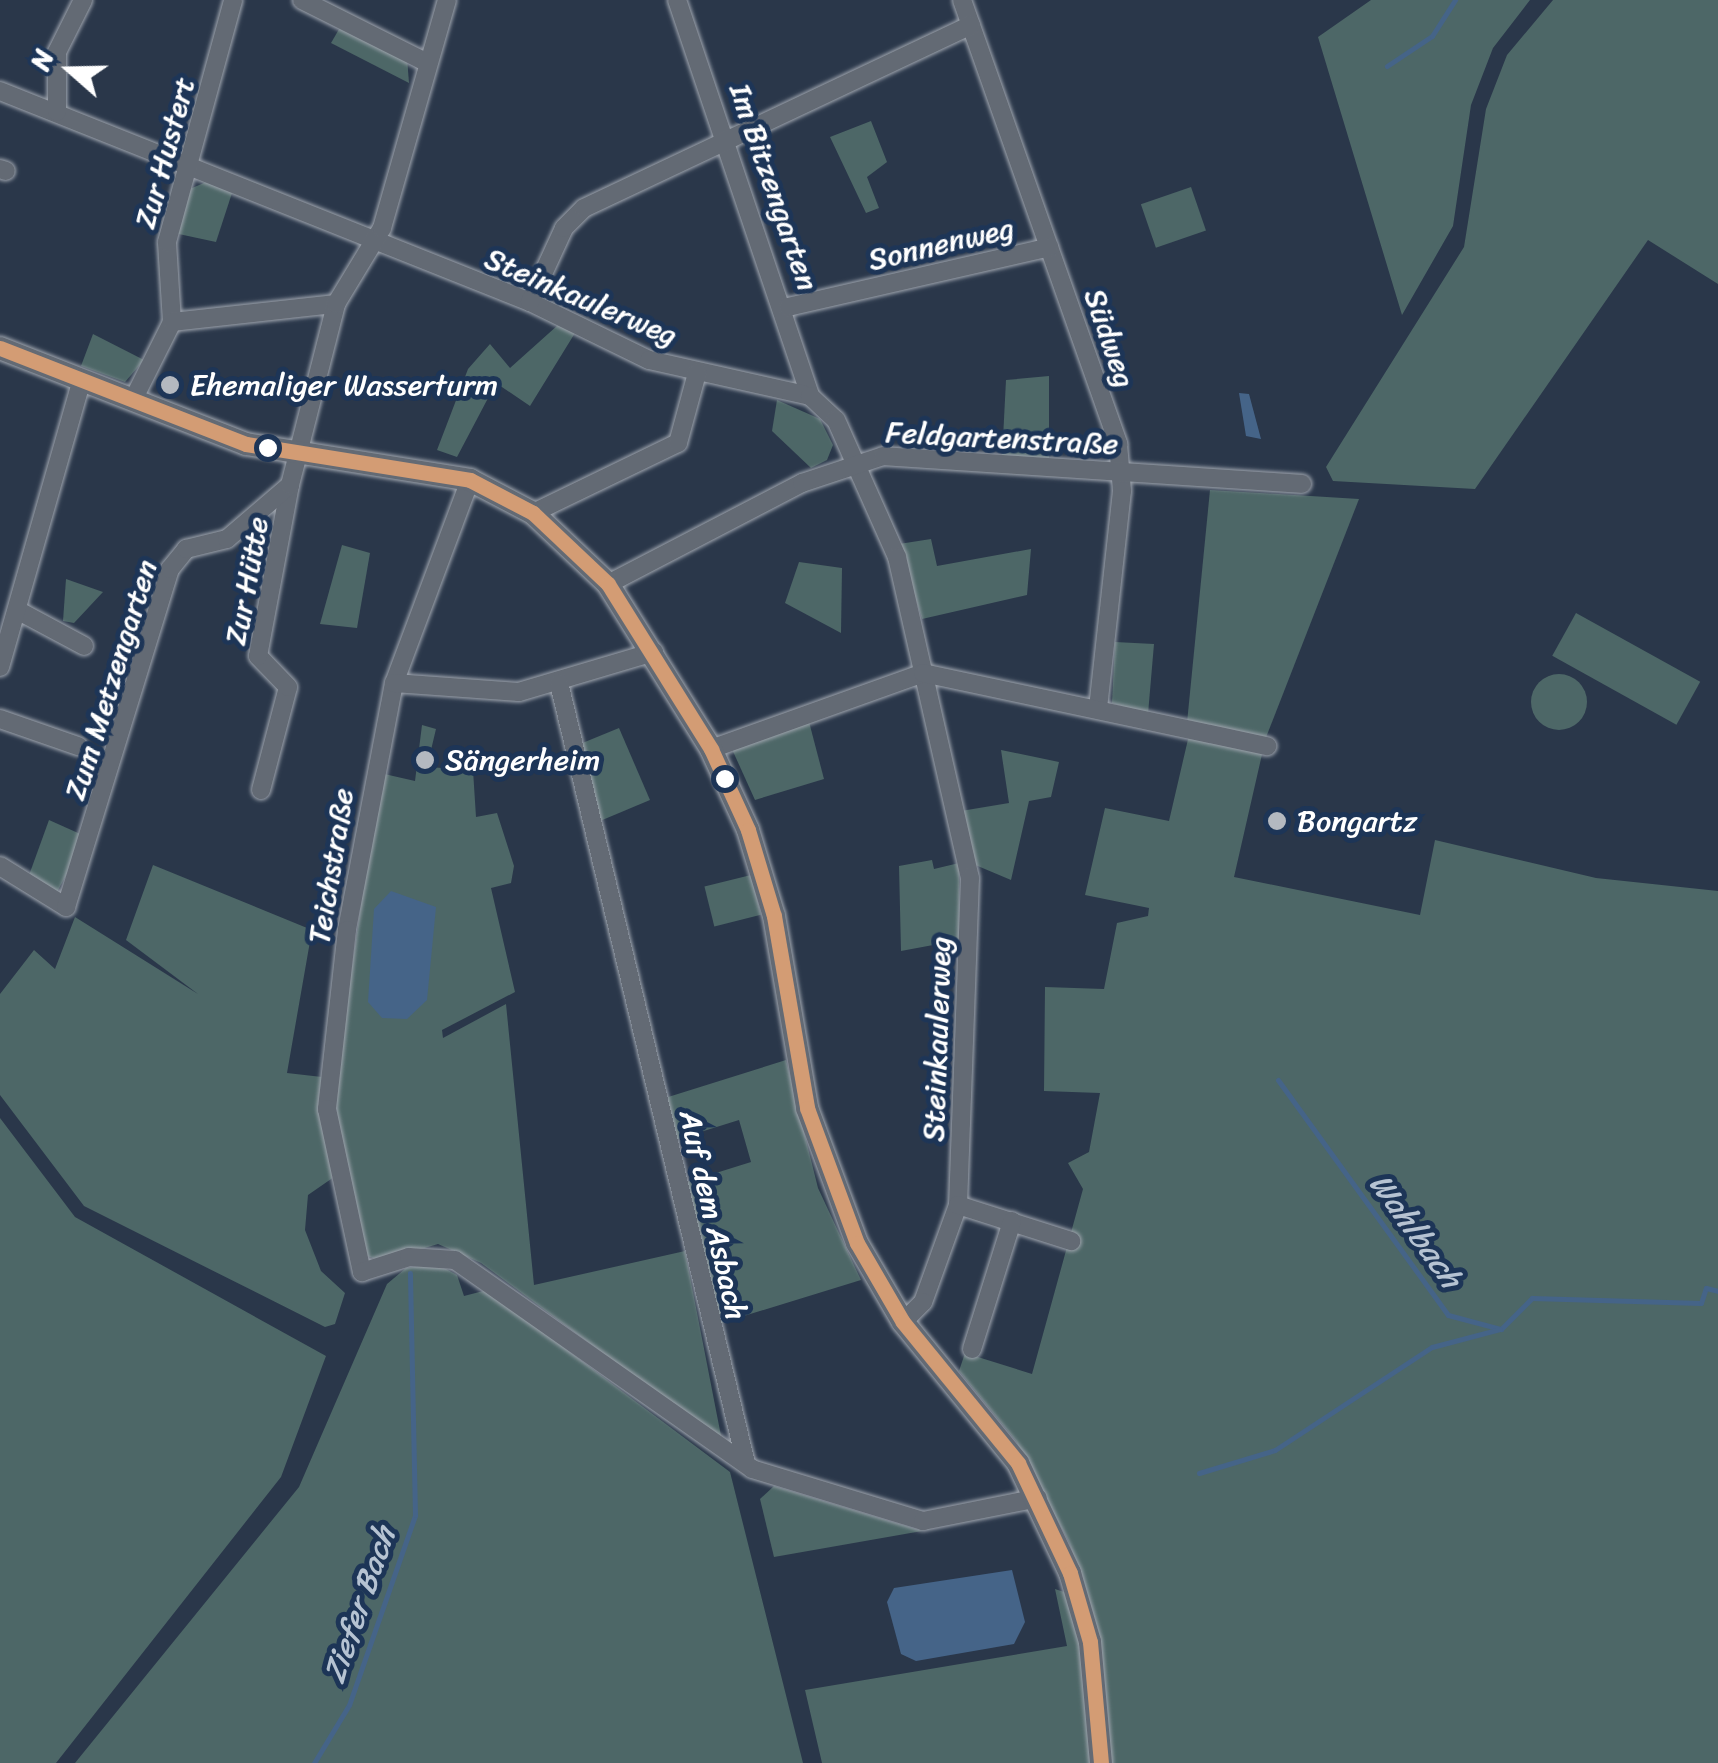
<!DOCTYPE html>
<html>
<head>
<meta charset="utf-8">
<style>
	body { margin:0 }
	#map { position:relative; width:1718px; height:1763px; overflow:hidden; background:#2a374a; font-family:Sriracha,sans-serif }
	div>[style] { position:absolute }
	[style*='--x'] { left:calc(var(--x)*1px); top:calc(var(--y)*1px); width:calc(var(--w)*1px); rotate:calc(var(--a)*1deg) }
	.green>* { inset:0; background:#4d6767; transform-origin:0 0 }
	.round { border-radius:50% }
	.water>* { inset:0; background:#456488 }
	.stream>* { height:5px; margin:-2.5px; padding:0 2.5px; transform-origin:2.5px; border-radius:2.5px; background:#456488 }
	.roads { filter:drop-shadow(0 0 2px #9fa5ae) drop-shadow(0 0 2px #9fa5ae) }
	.street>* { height:18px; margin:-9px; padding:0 9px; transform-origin:9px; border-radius:9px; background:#636a74 }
	.secondary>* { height:22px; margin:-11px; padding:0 11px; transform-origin:11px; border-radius:11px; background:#636a74 }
	.bus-1>* { height:15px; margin:-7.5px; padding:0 7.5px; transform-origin:7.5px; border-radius:7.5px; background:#d39c74 }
	.dots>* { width:28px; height:28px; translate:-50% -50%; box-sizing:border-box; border:5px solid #1d3557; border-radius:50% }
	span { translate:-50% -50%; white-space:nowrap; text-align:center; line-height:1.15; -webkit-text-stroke:10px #1d3557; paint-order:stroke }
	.street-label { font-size:30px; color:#fff }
	.poi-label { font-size:30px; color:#fff }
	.left { translate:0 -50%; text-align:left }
	.water-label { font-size:32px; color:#b6c3d2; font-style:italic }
	.north { position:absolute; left:20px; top:20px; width:100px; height:100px; -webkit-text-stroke:8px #1d3557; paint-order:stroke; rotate:290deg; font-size:28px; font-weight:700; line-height:40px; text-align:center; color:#fff }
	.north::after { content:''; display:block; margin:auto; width:35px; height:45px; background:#fff; clip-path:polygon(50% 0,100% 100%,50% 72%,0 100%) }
</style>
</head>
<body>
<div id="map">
	<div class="green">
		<div style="clip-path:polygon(1371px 0,1530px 0,1493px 48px,1471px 105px,1453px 226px,1402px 315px,1318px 37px)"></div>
		<div style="clip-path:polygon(1553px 0,1718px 0,1718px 284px,1648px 240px,1475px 489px,1333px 481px,1326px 467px,1464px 247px,1486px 109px,1507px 55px)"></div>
		<div style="clip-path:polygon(342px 24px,407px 57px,409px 83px,331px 43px)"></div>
		<div style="clip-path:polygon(871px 121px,887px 162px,867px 177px,879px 208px,866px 213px,830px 137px)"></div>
		<div style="clip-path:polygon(206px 182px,232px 193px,216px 242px,174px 233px,190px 189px)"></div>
		<div style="left:1191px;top:187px;width:46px;height:53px;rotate:71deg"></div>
		<div style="clip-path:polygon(558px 325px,575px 333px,530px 406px,496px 383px,457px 457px,437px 450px,468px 369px,490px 344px,510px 368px)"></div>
		<div style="clip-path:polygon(93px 334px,144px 360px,125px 382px,81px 366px)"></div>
		<div style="clip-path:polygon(1049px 376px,1049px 461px,1002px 458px,1006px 380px)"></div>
		<div style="clip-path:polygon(777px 400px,820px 419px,833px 445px,827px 460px,811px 468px,772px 431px)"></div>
		<div style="clip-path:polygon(1210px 490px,1359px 499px,1265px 740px,1187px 723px)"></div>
		<div style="clip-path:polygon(931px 539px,937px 566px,1031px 549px,1027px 595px,922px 619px,899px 544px)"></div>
		<div style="clip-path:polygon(342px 545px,370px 553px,357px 628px,320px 624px)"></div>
		<div style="clip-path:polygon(799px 562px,842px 568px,841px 633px,785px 603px)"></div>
		<div style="clip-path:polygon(66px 579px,103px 592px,74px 623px,63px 621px)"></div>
		<div style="left:1576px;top:613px;width:142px;height:49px;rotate:29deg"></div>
		<div style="clip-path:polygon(1115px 642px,1154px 644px,1148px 714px,1112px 703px)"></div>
		<div class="round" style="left:1531px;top:674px;width:56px;height:56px"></div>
		<div style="clip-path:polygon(808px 718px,824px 779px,755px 800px,731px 747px)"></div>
		<div style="clip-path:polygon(422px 725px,436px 729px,427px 767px,473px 770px,476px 817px,497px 813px,514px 866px,511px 883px,491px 888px,515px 992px,442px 1030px,443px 1038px,506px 1004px,534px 1285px,685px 1251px,722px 1441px,481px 1263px,438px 1244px,381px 1261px,367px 1256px,331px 1113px,380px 773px,415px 781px)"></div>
		<div style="clip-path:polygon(619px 728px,650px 800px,600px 821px,580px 744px)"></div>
		<div style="clip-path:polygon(1189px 735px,1263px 750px,1234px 877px,1420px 915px,1435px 840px,1596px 878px,1718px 891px,1718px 1763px,1110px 1763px,1086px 1592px,1069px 1542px,1016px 1441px,959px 1371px,965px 1353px,1032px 1374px,1083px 1189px,1068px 1163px,1089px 1152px,1100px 1093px,1044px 1091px,1045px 987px,1104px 989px,1117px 923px,1148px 916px,1149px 908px,1085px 895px,1105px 808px,1169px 821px)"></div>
		<div style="clip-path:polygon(1001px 750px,1059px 762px,1051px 797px,1029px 801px,1011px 880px,973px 864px,961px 811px,1009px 803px)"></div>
		<div style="clip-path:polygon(49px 820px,87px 837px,57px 892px,28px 878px)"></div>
		<div style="clip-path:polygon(932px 860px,934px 869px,959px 863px,960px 940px,901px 951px,899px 866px)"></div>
		<div style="clip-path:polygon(153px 865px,312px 930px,287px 1073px,322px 1077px,334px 1177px,308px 1195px,305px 1230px,321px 1271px,345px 1293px,335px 1324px,325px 1327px,84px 1206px,0 1095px,0 994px,34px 950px,55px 969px,75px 917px,198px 994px,126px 940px)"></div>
		<div style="left:751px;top:875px;width:41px;height:48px;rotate:76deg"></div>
		<div style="clip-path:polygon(786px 1060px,818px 1188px,861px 1280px,718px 1324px,684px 1183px,751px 1162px,739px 1120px,675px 1140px,665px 1098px)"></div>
		<div style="clip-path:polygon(0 1118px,75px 1217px,326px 1356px,281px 1477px,56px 1763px,0 1763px)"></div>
		<div style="clip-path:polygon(437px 1264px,457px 1275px,464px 1296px,487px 1290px,730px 1472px,803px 1763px,75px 1763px,299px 1487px,387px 1284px,406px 1268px)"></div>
		<div style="clip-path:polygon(774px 1486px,922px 1531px,774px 1557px,760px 1499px)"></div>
		<div style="clip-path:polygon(1055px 1589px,1067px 1593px,1077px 1626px,1092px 1763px,822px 1763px,805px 1690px,1067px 1646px)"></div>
	</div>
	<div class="water">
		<div style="clip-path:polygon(1239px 393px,1249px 394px,1261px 439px,1246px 436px)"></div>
		<div style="clip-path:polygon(391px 891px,436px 907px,427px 1000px,407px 1019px,382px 1018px,368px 1002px,374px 909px)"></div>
		<div style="clip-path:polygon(1012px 1570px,1025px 1622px,1014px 1644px,916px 1661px,901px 1654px,887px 1602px,894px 1588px)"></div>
	</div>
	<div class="stream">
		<div style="--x:1387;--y:66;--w:54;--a:-33.7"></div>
		<div style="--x:1432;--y:36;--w:43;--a:-57.4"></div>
		<div style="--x:1278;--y:1080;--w:290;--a:54.1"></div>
		<div style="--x:1448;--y:1315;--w:55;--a:14.8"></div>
		<div style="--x:1501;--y:1329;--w:44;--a:-45"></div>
		<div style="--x:1532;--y:1298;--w:169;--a:1.7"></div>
		<div style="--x:1701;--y:1303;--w:16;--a:-72"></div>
		<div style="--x:1706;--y:1288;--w:12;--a:14"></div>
		<div style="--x:1199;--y:1473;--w:79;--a:-16.8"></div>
		<div style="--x:1275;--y:1450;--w:188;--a:-33.3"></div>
		<div style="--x:1432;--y:1347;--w:70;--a:-14.8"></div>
		<div style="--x:314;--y:1763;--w:68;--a:-58.9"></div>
		<div style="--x:349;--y:1705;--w:201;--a:-70.8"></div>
		<div style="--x:415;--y:1515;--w:242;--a:-91.2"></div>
	</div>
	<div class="roads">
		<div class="street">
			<div style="--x:302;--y:0;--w:136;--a:26.6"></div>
			<div style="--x:677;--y:0;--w:418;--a:71.4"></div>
			<div style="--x:962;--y:0;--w:471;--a:70.6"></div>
			<div style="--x:1118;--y:444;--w:47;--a:85.1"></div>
			<div style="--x:1122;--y:491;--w:219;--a:96.3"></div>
			<div style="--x:0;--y:91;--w:570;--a:21.71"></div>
			<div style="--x:530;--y:302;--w:132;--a:26"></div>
			<div style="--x:649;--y:360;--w:165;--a:12.6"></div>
			<div style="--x:810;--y:396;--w:35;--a:43"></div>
			<div style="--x:836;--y:420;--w:150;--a:66"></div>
			<div style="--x:897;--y:557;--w:329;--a:77.2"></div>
			<div style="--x:970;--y:878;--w:327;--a:92.1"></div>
			<div style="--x:958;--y:1205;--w:103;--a:109.8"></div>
			<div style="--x:923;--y:1302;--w:28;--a:135"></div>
			<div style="--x:57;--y:112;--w:60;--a:-90"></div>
			<div style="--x:57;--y:52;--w:58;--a:-63.4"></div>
			<div style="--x:0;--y:169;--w:6;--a:18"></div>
			<div style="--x:530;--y:302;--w:81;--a:-65.3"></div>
			<div style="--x:564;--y:228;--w:28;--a:-45"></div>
			<div style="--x:584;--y:208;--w:428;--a:-25.3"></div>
			<div style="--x:788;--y:307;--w:268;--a:-12.9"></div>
			<div style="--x:172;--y:322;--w:80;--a:-93.6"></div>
			<div style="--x:167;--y:242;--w:251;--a:-74.7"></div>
			<div style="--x:134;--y:398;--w:85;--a:-63.4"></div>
			<div style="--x:172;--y:322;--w:165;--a:-6.3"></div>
			<div style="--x:470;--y:480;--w:217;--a:110.5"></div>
			<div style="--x:394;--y:683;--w:251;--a:100.8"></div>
			<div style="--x:347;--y:930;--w:180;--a:96.4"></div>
			<div style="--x:327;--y:1109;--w:167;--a:77.9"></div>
			<div style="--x:362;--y:1272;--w:49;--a:-17.7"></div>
			<div style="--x:409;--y:1257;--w:46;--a:3.7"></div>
			<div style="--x:455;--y:1260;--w:363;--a:35.1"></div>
			<div style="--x:752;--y:1469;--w:179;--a:16.9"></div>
			<div style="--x:923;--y:1521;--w:117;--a:-11.3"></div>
			<div style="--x:533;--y:513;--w:161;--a:-25.8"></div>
			<div style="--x:678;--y:443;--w:73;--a:-74.8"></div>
			<div style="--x:608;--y:584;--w:219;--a:-27.5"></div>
			<div style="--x:802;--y:483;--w:85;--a:-18.4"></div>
			<div style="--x:883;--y:456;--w:420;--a:3.8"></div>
			<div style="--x:17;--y:610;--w:76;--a:28.2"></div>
			<div style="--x:0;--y:667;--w:299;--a:-74.1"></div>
			<div style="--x:394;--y:683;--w:125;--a:4.1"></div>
			<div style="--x:519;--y:692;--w:141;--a:-16.5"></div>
			<div style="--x:559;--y:683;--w:803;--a:76.53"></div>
			<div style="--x:0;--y:719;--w:83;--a:19.1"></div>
			<div style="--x:711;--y:749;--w:225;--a:-19.7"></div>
			<div style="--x:923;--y:673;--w:352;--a:12"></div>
			<div style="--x:261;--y:790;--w:106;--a:-75.3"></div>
			<div style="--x:288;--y:687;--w:43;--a:-134.1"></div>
			<div style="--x:258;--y:656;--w:174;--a:-79.4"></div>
			<div style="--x:0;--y:866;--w:78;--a:31.8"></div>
			<div style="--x:66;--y:907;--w:354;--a:-72.9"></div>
			<div style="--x:170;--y:569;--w:26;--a:-51"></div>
			<div style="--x:186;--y:549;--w:42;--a:-13.7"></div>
			<div style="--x:227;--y:539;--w:83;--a:-40.6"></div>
			<div style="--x:290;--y:485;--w:187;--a:-75.7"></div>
			<div style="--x:336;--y:304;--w:89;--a:-58.8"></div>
			<div style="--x:382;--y:228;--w:237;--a:-74.1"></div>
			<div style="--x:958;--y:1205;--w:119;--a:17.7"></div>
			<div style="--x:972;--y:1349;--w:134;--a:-72.6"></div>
		</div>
		<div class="secondary">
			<div style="--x:0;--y:348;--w:264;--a:21.3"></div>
			<div style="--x:246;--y:444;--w:227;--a:9.1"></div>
			<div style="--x:470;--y:480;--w:71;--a:27.6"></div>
			<div style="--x:533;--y:513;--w:103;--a:43.4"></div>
			<div style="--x:608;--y:584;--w:195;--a:58"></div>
			<div style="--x:711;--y:749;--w:89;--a:65.4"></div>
			<div style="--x:748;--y:830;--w:90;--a:73.2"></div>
			<div style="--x:774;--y:916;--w:195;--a:80.2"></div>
			<div style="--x:807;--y:1108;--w:144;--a:69.7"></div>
			<div style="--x:857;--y:1243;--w:91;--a:59.8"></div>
			<div style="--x:903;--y:1322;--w:182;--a:50.8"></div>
			<div style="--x:1018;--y:1463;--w:122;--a:64.7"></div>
			<div style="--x:1070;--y:1573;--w:72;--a:73.8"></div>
			<div style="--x:1090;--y:1642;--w:121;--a:84.8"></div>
		</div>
	</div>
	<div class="bus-1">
		<div style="--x:0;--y:348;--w:264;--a:21.3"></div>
		<div style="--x:246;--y:444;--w:227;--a:9.1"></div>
		<div style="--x:470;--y:480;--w:71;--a:27.6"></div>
		<div style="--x:533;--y:513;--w:103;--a:43.4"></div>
		<div style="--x:608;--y:584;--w:195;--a:58"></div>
		<div style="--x:711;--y:749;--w:89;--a:65.4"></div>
		<div style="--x:748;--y:830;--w:90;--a:73.2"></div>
		<div style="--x:774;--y:916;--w:195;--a:80.2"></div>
		<div style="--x:807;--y:1108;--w:144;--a:69.7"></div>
		<div style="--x:857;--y:1243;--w:91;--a:59.8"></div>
		<div style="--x:903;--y:1322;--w:182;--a:50.8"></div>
		<div style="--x:1018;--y:1463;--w:122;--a:64.7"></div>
		<div style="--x:1070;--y:1573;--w:72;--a:73.8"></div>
		<div style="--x:1090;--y:1642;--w:121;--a:84.8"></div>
	</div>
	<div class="dots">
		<div style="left:170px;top:385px;background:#b4b9c0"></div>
		<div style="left:268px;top:448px;background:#fff"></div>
		<div style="left:425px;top:760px;background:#b4b9c0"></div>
		<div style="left:725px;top:779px;background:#fff"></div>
		<div style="left:1277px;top:821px;background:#b4b9c0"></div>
	</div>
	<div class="street-label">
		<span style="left:165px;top:153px;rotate:-75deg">Zur Hustert</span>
		<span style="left:774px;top:187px;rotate:71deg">Im Bitzengarten</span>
		<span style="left:941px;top:244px;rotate:-13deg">Sonnenweg</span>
		<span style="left:581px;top:297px;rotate:23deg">Steinkaulerweg</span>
		<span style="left:1110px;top:338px;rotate:71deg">Südweg</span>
		<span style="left:1002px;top:438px;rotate:3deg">Feldgartenstraße</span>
		<span style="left:247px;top:581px;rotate:-80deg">Zur Hütte</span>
		<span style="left:111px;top:680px;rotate:-73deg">Zum Metzengarten</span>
		<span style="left:331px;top:866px;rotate:-81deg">Teichstraße</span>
		<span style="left:937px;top:1039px;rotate:-88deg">Steinkaulerweg</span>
		<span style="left:713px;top:1215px;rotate:77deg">Auf dem Asbach</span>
	</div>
	<div class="poi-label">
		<span class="left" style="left:190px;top:385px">Ehemaliger Wasserturm</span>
		<span class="left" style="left:445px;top:760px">Sängerheim</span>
		<span class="left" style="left:1297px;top:821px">Bongartz</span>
	</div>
	<div class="water-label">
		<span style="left:1415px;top:1231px;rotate:54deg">Wahlbach</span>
		<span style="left:360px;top:1605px;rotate:-71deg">Ziefer Bach</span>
	</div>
	<div class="north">N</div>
</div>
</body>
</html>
